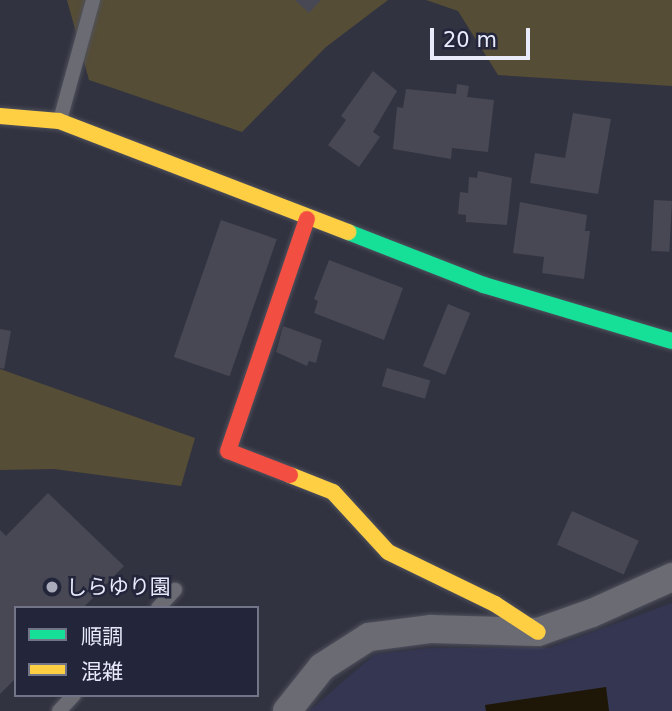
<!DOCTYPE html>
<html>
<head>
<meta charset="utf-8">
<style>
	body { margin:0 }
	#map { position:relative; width:672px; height:711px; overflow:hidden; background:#323340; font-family:"DejaVu Sans","Noto Sans JP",sans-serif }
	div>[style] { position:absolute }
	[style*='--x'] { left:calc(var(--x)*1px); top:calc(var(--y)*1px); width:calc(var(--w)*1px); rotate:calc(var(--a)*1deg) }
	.built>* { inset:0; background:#343652 }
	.green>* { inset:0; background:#554d36 }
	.water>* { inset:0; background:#1e1606 }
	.building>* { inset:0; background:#474854; transform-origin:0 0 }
	.roads { filter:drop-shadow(0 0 2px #50515d) drop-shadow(0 0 2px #50515d) }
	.lane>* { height:14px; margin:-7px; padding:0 7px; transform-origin:7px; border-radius:7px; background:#6b6c73 }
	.street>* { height:28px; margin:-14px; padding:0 14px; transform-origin:14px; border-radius:14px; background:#6b6c73 }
	.fast>* { height:16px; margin:-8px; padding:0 8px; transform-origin:8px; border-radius:8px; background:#16e098 }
	.slow>* { height:16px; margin:-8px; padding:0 8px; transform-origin:8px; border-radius:8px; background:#ffcf43 }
	.jam>* { height:16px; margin:-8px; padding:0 8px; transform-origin:8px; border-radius:8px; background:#f24e42 }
	.dots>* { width:19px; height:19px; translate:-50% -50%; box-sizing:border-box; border:4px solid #23253b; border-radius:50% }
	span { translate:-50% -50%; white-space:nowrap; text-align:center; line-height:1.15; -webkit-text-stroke:5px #23253b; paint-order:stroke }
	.poi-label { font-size:21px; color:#e9ebfb }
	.left { translate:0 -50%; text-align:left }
	.legend { position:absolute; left:14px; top:606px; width:245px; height:91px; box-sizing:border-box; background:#23253b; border:2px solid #727488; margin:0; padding:9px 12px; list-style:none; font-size:21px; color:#e9ebfb }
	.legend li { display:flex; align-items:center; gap:14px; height:35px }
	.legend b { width:35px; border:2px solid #727488 }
	.scale { position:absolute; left:430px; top:28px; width:100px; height:32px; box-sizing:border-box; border:4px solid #e9ebfb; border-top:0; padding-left:9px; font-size:21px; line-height:24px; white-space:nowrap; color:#e9ebfb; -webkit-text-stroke:5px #23253b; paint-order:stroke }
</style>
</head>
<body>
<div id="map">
	<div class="built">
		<div style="clip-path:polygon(672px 603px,672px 711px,309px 711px,375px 654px,431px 648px,549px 648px)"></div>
	</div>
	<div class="green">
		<div style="clip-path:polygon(67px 0,388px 0,326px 47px,242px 132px,89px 80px)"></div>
		<div style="clip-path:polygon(426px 0,672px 0,672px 86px,498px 75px,458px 11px)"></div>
		<div style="clip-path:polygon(0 369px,195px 438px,181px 486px,54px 469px,0 470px)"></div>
	</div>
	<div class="water">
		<div style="clip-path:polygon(606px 687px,609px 711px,486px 711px,485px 705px)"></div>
	</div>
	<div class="building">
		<div style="clip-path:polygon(295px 0,321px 0,309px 13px)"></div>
		<div style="clip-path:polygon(373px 71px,397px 91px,373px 132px,380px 137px,359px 167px,328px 145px,346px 120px,341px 116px)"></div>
		<div style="clip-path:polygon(457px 84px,469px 86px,467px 97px,494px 100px,488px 152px,452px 148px,451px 159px,393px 149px,397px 107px,403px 108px,406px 89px,456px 94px)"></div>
		<div style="clip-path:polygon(573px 113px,611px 119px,598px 194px,530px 183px,535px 153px,565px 158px)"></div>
		<div style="clip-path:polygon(478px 171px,512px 178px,507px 225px,466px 222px,466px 215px,458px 214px,460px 192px,468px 193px,469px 177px,477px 178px)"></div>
		<div style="left:654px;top:200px;width:18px;height:51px;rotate:3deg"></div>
		<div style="clip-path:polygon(520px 202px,587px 215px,585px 231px,590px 231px,584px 279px,542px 273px,544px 257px,513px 253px)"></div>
		<div style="left:221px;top:220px;width:59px;height:145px;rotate:19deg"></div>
		<div style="clip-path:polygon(329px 260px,403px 288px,384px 340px,314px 313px,318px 301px,314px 299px)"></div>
		<div style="left:448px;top:304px;width:24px;height:67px;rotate:22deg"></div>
		<div style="clip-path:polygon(283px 326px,322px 340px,316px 363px,309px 361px,307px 366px,276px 352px)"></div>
		<div style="clip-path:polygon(0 329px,11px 331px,4px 369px,0 368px)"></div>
		<div style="left:387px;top:368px;width:45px;height:19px;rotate:16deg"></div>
		<div style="clip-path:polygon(48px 493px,124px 566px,83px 608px,16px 608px,16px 678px,0 694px,0 530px,6px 536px)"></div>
		<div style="left:572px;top:511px;width:73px;height:37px;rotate:24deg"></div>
	</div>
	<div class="roads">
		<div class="lane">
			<div style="--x:60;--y:120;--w:124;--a:-74.6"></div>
			<div style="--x:158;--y:608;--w:25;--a:-47"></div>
			<div style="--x:59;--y:711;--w:22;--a:-47"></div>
		</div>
		<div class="street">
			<div style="--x:287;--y:711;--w:56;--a:-51.5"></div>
			<div style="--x:322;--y:667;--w:56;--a:-32.6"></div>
			<div style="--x:369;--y:637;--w:63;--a:-7.4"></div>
			<div style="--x:431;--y:629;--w:107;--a:1.6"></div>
			<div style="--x:538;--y:632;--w:57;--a:-19.4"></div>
			<div style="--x:592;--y:613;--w:88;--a:-24.2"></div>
		</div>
		<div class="fast">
			<div style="--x:348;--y:232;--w:146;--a:21.3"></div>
			<div style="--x:484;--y:285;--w:196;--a:16.6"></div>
		</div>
		<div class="slow">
			<div style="--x:0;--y:116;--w:59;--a:4.8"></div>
			<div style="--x:59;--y:121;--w:310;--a:21"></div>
			<div style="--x:290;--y:475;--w:46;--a:21.6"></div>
			<div style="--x:333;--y:492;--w:81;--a:47.5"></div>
			<div style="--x:388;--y:552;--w:119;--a:25.9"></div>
			<div style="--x:495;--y:604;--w:51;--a:33.1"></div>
		</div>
		<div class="jam">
			<div style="--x:290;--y:475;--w:66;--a:-158.8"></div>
			<div style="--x:228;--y:451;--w:245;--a:-71.2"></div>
		</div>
	</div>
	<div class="dots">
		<div style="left:52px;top:587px;background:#a9abba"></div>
	</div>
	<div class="poi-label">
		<span class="left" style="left:66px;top:587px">しらゆり園</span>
	</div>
	<ul class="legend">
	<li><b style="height:9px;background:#16e098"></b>順調</li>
	<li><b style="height:9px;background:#ffcf43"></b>混雑</li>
	</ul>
	<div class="scale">20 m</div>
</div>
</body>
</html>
